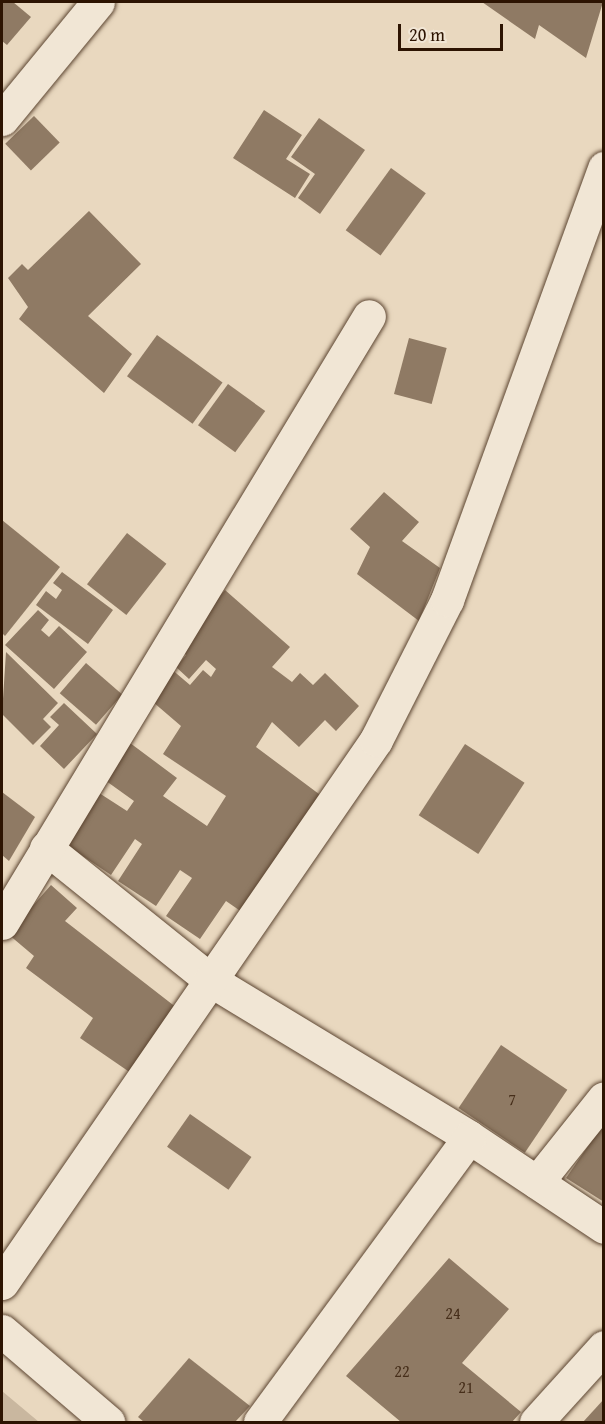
<!DOCTYPE html>
<html>
<head>
<meta charset="utf-8">
<style>
	body { margin:0 }
	#map { position:relative; width:605px; height:1424px; overflow:hidden; background:#e9d8bf; font-family:"Gentium Book Plus",serif }
	div>[style] { position:absolute }
	[style*='--x'] { left:calc(var(--x)*1px); top:calc(var(--y)*1px); width:calc(var(--w)*1px); rotate:calc(var(--a)*1deg) }
	.green>* { inset:0; background:#c9b79f }
	.building>* { inset:0; background:#8f7a64; transform-origin:0 0 }
	.roads { filter:drop-shadow(0 0 2px #5c4531) drop-shadow(0 0 2px #5c4531) }
	.street>* { height:33px; margin:-16.5px; padding:0 16.5px; transform-origin:16.5px; border-radius:16.5px; background:#f1e6d5 }
	span { translate:-50% -50%; white-space:nowrap; text-align:center; line-height:1.15; -webkit-text-stroke:4.5px #f1e6d5; paint-order:stroke }
	.number-label { font-size:16px; color:#462e1a }
	.number-label span { -webkit-text-stroke-width:0 }
	.frame { position:absolute; inset:0; border:3px solid #2d1402; pointer-events:none }
	.scale { position:absolute; left:398px; top:24px; width:105px; height:27px; box-sizing:border-box; border:3px solid #2d1402; border-top:0; padding-left:8px; font-size:18px; line-height:21px; white-space:nowrap; color:#2d1402; -webkit-text-stroke:4px #f1e6d5; paint-order:stroke }
</style>
</head>
<body>
<div id="map">
	<div class="green">
		<div style="clip-path:polygon(2px 1391px,39px 1422px,2px 1422px)"></div>
	</div>
	<div class="building">
		<div style="clip-path:polygon(2px 2px,13px 2px,31px 17px,7px 45px,2px 41px)"></div>
		<div style="clip-path:polygon(482px 2px,603px 2px,586px 58px,539px 25px,535px 39px)"></div>
		<div style="clip-path:polygon(264px 110px,302px 135px,286px 159px,310px 174px,295px 198px,233px 158px)"></div>
		<div style="left:34px;top:116px;width:37px;height:40px;rotate:46deg"></div>
		<div style="clip-path:polygon(319px 118px,365px 150px,320px 214px,298px 198px,315px 174px,291px 157px)"></div>
		<div style="left:391px;top:168px;width:43px;height:77px;rotate:36deg"></div>
		<div style="clip-path:polygon(89px 211px,141px 264px,88px 316px,132px 354px,104px 393px,19px 319px,28px 307px,8px 278px,22px 264px,28px 270px)"></div>
		<div style="left:157px;top:335px;width:81px;height:51px;rotate:36deg"></div>
		<div style="left:409px;top:338px;width:39px;height:58px;rotate:15deg"></div>
		<div style="left:228px;top:384px;width:46px;height:51px;rotate:36deg"></div>
		<div style="clip-path:polygon(384px 492px,419px 522px,402px 541px,440px 568px,419px 621px,357px 574px,370px 547px,350px 529px)"></div>
		<div style="clip-path:polygon(2px 520px,60px 567px,5px 636px,2px 633px)"></div>
		<div style="left:127px;top:533px;width:50px;height:65px;rotate:38deg"></div>
		<div style="clip-path:polygon(62px 572px,113px 610px,88px 644px,36px 605px,46px 591px,56px 599px,62px 590px,53px 583px)"></div>
		<div style="clip-path:polygon(225px 590px,290px 647px,272px 667px,292px 682px,300px 673px,313px 685px,325px 673px,359px 706px,336px 731px,325px 720px,299px 747px,272px 722px,256px 747px,323px 797px,249px 917px,226px 901px,200px 939px,166px 916px,192px 878px,180px 870px,156px 906px,118px 881px,142px 844px,135px 839px,111px 875px,62px 842px,96px 791px,127px 811px,134px 801px,95px 773px,122px 737px,177px 778px,163px 796px,207px 826px,226px 796px,163px 754px,181px 726px,146px 696px,170px 668px,190px 685px,203px 670px,211px 677px,216px 669px,206px 660px,189px 679px,176px 667px,186px 655px,176px 646px)"></div>
		<div style="clip-path:polygon(38px 610px,49px 620px,41px 630px,49px 637px,59px 626px,87px 652px,54px 689px,5px 645px)"></div>
		<div style="clip-path:polygon(6px 652px,58px 703px,43px 719px,51px 727px,33px 745px,2px 714px)"></div>
		<div style="left:86px;top:663px;width:48px;height:40px;rotate:41deg"></div>
		<div style="clip-path:polygon(64px 703px,97px 734px,64px 769px,40px 746px,59px 725px,50px 717px)"></div>
		<div style="left:465px;top:744px;width:71px;height:85px;rotate:33deg"></div>
		<div style="clip-path:polygon(2px 792px,35px 817px,9px 861px,2px 855px)"></div>
		<div style="clip-path:polygon(51px 885px,77px 908px,65px 921px,186px 1015px,144px 1082px,80px 1038px,93px 1018px,26px 968px,34px 956px,8px 934px)"></div>
		<div style="left:501px;top:1045px;width:80px;height:76px;rotate:34deg"></div>
		<div style="left:190px;top:1114px;width:75px;height:40px;rotate:35deg"></div>
		<div style="clip-path:polygon(604px 1123px,604px 1202px,566px 1178px)"></div>
		<div style="clip-path:polygon(449px 1258px,509px 1309px,462px 1363px,521px 1412px,512px 1422px,401px 1422px,346px 1376px)"></div>
		<div style="clip-path:polygon(189px 1358px,250px 1406px,235px 1422px,144px 1422px,138px 1417px)"></div>
		<div style="clip-path:polygon(604px 1399px,604px 1422px,583px 1422px)"></div>
	</div>
	<div class="roads">
		<div class="street">
			<div style="--x:2;--y:119;--w:151;--a:-50.6"></div>
			<div style="--x:46;--y:848;--w:211;--a:38.8"></div>
			<div style="--x:210;--y:980;--w:303;--a:31.2"></div>
			<div style="--x:469;--y:1137;--w:162;--a:33.7"></div>
			<div style="--x:2;--y:923;--w:709;--a:-58.84"></div>
			<div style="--x:537;--y:1182;--w:107;--a:-51.4"></div>
			<div style="--x:2;--y:1283;--w:659;--a:-55.44"></div>
			<div style="--x:376;--y:740;--w:157;--a:-63.1"></div>
			<div style="--x:447;--y:600;--w:460;--a:-70"></div>
			<div style="--x:2;--y:1331;--w:140;--a:40.6"></div>
			<div style="--x:260;--y:1422;--w:353;--a:-53.7"></div>
			<div style="--x:536;--y:1422;--w:101;--a:-47.8"></div>
		</div>
	</div>
	<div class="number-label">
		<span style="left:512px;top:1099px">7</span>
		<span style="left:453px;top:1313px">24</span>
		<span style="left:402px;top:1371px">22</span>
		<span style="left:466px;top:1387px">21</span>
	</div>
	<div class="frame"></div>
	<div class="scale">20 m</div>
</div>
</body>
</html>
